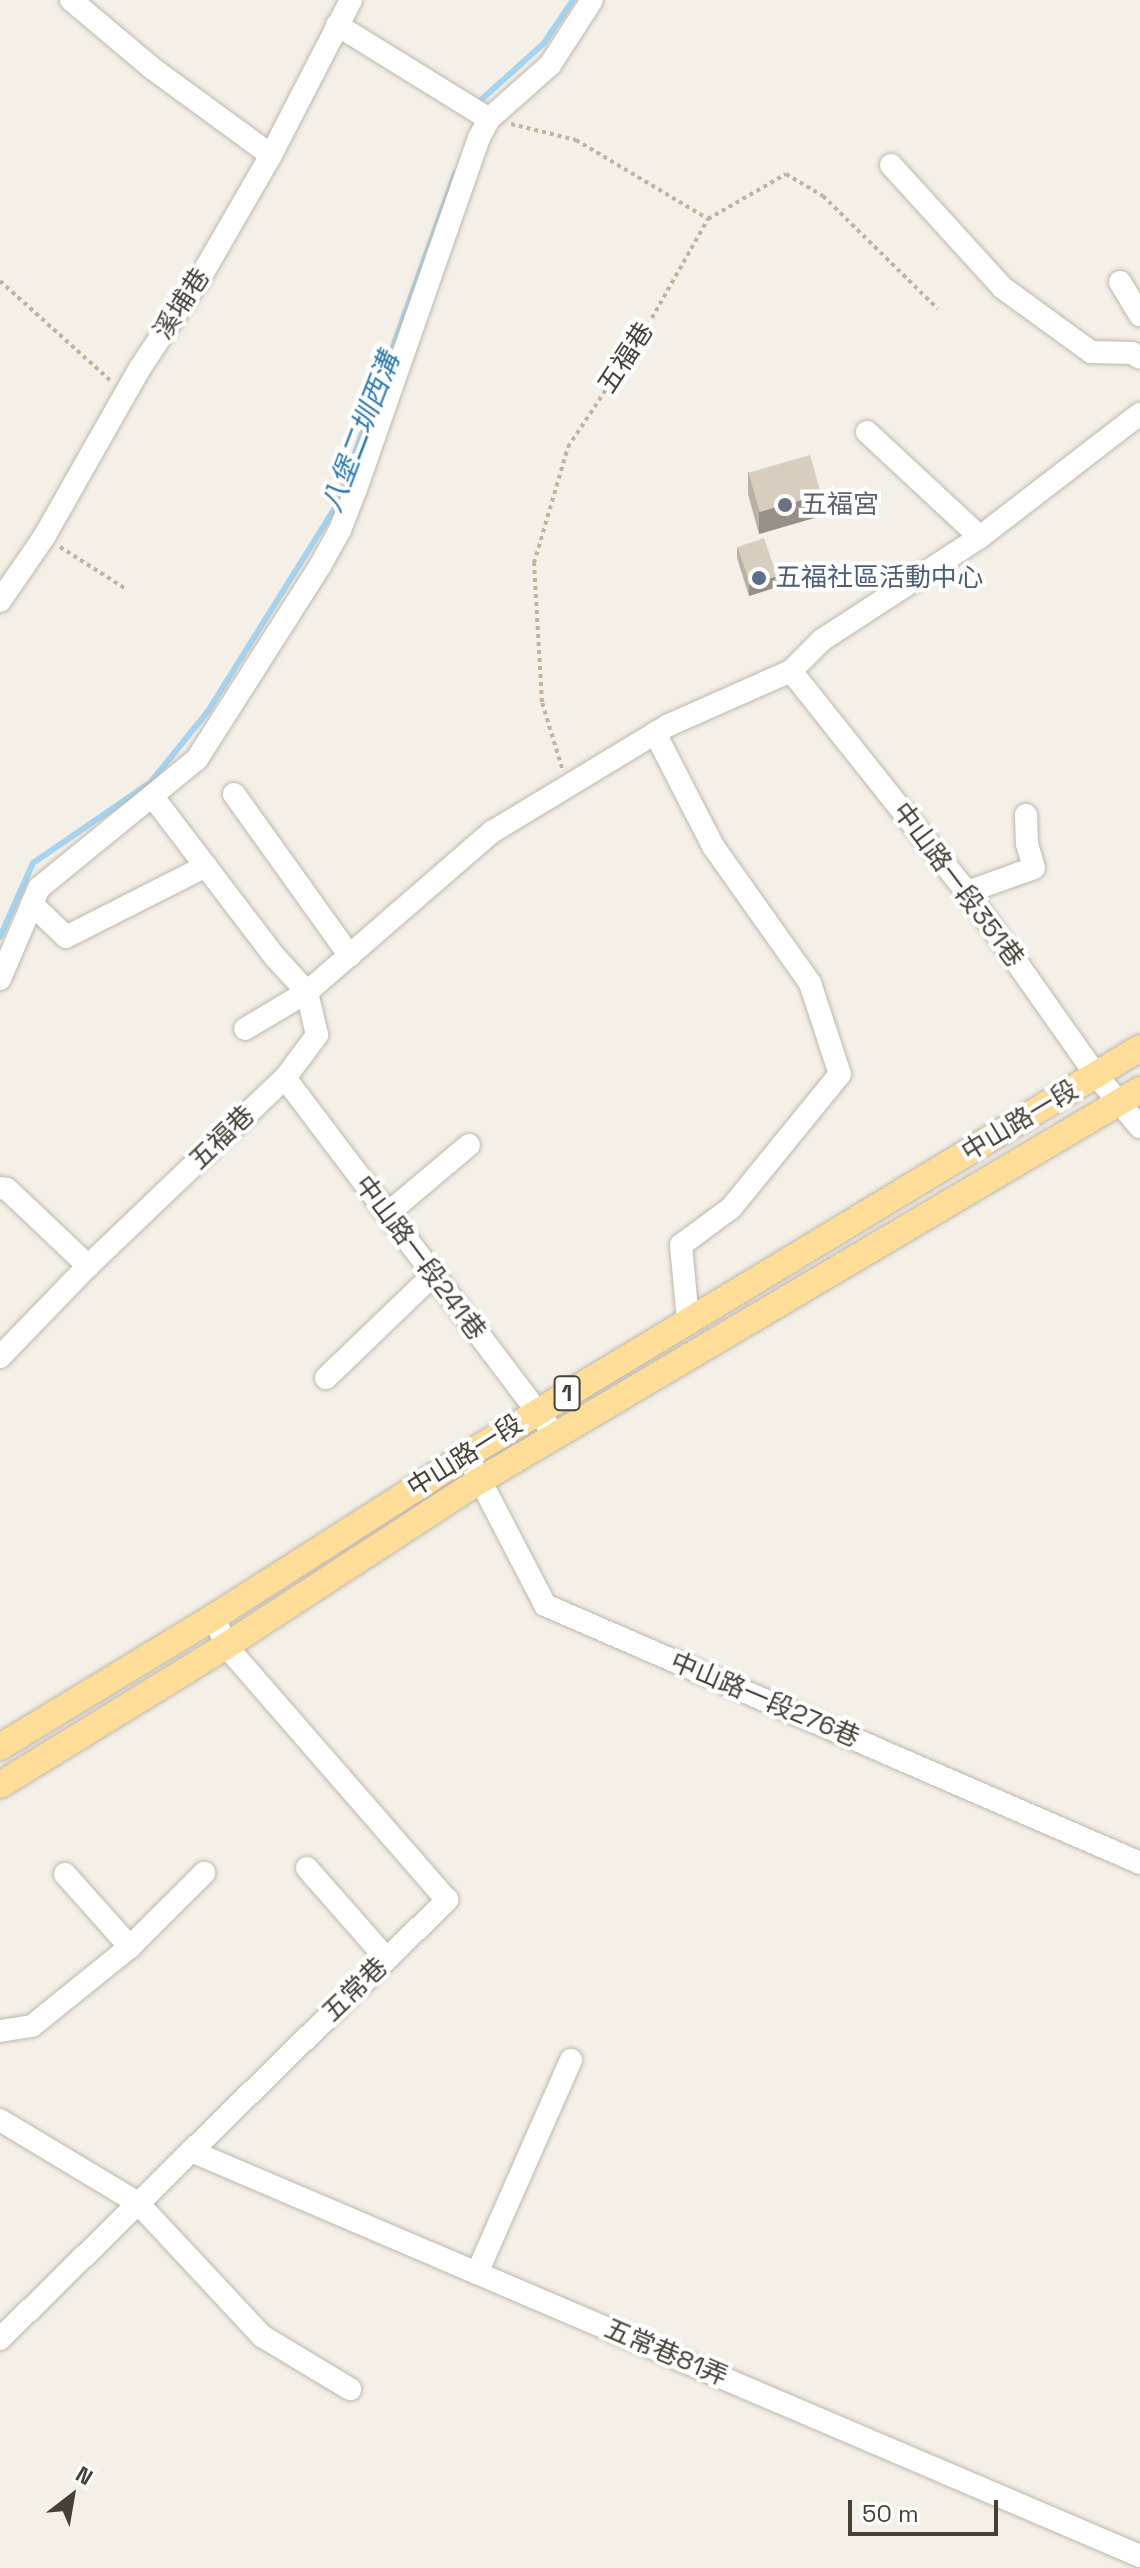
<!DOCTYPE html>
<html>
<head>
<meta charset="utf-8">
<style>
	body { margin:0 }
	#map { position:relative; width:1140px; height:2568px; overflow:hidden; background:#f4f0e8; font-family:"Space Grotesk","Noto Sans TC",sans-serif }
	div>[style] { position:absolute }
	[style*='--x'] { left:calc(var(--x)*1px); top:calc(var(--y)*1px); width:calc(var(--w)*1px); rotate:calc(var(--a)*1deg) }
	.stream>* { height:6px; margin:-3px; padding:0 3px; transform-origin:3px; border-radius:3px; background:#a5d3f0 }
	.path>* { height:4px; margin-top:-2px; transform-origin:0; background:repeating-linear-gradient(90deg,#c1b39c 0 4px,transparent 0 8px) }
	.roads { filter:drop-shadow(0 0 2px #bfb7aa) drop-shadow(0 0 2px #bfb7aa) }
	.minor>* { height:22px; margin:-11px; padding:0 11px; transform-origin:11px; border-radius:11px; background:#fff }
	.major>* { height:26px; margin:-13px; padding:0 13px; transform-origin:13px; border-radius:13px; background:#fddd97 }
	.wall>* { inset:0; background:#bab1a5 }
	.shaded-wall>* { inset:0; background:#979086 }
	.building>* { inset:0; background:#d8cec0; transform-origin:0 0 }
	.dots>* { width:22px; height:22px; translate:-50% -50%; box-sizing:border-box; border:4px solid #fff; border-radius:50% }
	span { translate:-50% -50%; white-space:nowrap; text-align:center; line-height:1.15; -webkit-text-stroke:8px #fff; paint-order:stroke }
	.shield-label span { padding:2px 6px; background:#fff; border:2px solid; border-radius:6px; -webkit-text-stroke-width:0 }
	.shield-label { font-size:24px; color:#474037; font-weight:700 }
	.street-label { font-size:26px; color:#474037 }
	.worship-label { font-size:26px; color:#5b616d }
	.left { translate:0 -50%; text-align:left }
	.service-label { font-size:26px; color:#4e5e75 }
	.water-label { font-size:28px; color:#2e7aab; font-style:italic }
	.north { position:absolute; left:32px; top:2456px; width:80px; height:80px; -webkit-text-stroke:6px #fff; paint-order:stroke; rotate:31deg; font-size:22px; font-weight:700; line-height:32px; text-align:center; color:#474037 }
	.north::after { content:''; display:block; margin:auto; width:28px; height:36px; background:#474037; clip-path:polygon(50% 0,100% 100%,50% 72%,0 100%) }
	.scale { position:absolute; left:848px; top:2500px; width:150px; height:36px; box-sizing:border-box; border:4px solid #474037; border-top:0; padding-left:10px; font-size:24px; line-height:28px; white-space:nowrap; color:#474037; -webkit-text-stroke:6px #fff; paint-order:stroke }
</style>
</head>
<body>
<div id="map">
	<div class="stream">
		<div style="--x:479;--y:107;--w:7;--a:-74"></div>
		<div style="--x:481;--y:100;--w:85;--a:-42.1"></div>
		<div style="--x:544;--y:43;--w:52;--a:-56"></div>
		<div style="--x:0;--y:937;--w:81;--a:-66"></div>
		<div style="--x:33;--y:863;--w:142;--a:-34.4"></div>
		<div style="--x:150;--y:783;--w:92;--a:-51.1"></div>
		<div style="--x:208;--y:711;--w:242;--a:-58"></div>
		<div style="--x:336;--y:506;--w:353;--a:-70.3"></div>
	</div>
	<div class="path">
		<div style="--x:511;--y:124;--w:67;--a:13.8"></div>
		<div style="--x:576;--y:140;--w:154;--a:30.9"></div>
		<div style="--x:0;--y:281;--w:149;--a:42"></div>
		<div style="--x:60;--y:547;--w:78;--a:32.5"></div>
		<div style="--x:562;--y:768;--w:69;--a:-106.9"></div>
		<div style="--x:542;--y:702;--w:139;--a:-93.3"></div>
		<div style="--x:534;--y:563;--w:121;--a:-73.7"></div>
		<div style="--x:568;--y:447;--w:138;--a:-56.5"></div>
		<div style="--x:644;--y:332;--w:130;--a:-60.5"></div>
		<div style="--x:708;--y:219;--w:90;--a:-30"></div>
		<div style="--x:786;--y:174;--w:43;--a:30.7"></div>
		<div style="--x:823;--y:196;--w:161;--a:44.5"></div>
	</div>
	<div class="roads">
		<div class="minor">
			<div style="--x:71;--y:0;--w:106;--a:40"></div>
			<div style="--x:152;--y:68;--w:147;--a:36.2"></div>
			<div style="--x:337;--y:25;--w:179;--a:31.7"></div>
			<div style="--x:891;--y:165;--w:166;--a:47.7"></div>
			<div style="--x:1003;--y:288;--w:109;--a:36"></div>
			<div style="--x:1091;--y:352;--w:41;--a:1.4"></div>
			<div style="--x:1132;--y:353;--w:9;--a:32"></div>
			<div style="--x:1120;--y:282;--w:39;--a:59"></div>
			<div style="--x:867;--y:432;--w:154;--a:42.9"></div>
			<div style="--x:0;--y:601;--w:78;--a:-55.5"></div>
			<div style="--x:44;--y:537;--w:194;--a:-60.4"></div>
			<div style="--x:140;--y:368;--w:108;--a:-56.3"></div>
			<div style="--x:200;--y:278;--w:142;--a:-60"></div>
			<div style="--x:271;--y:155;--w:174;--a:-62.7"></div>
			<div style="--x:791;--y:671;--w:283;--a:51.5"></div>
			<div style="--x:967;--y:892;--w:224;--a:54.8"></div>
			<div style="--x:1096;--y:1075;--w:68;--a:49.8"></div>
			<div style="--x:655;--y:733;--w:127;--a:62.8"></div>
			<div style="--x:713;--y:846;--w:168;--a:54.7"></div>
			<div style="--x:810;--y:983;--w:96;--a:71.8"></div>
			<div style="--x:840;--y:1074;--w:173;--a:129.1"></div>
			<div style="--x:731;--y:1208;--w:62;--a:143.5"></div>
			<div style="--x:681;--y:1245;--w:76;--a:84.7"></div>
			<div style="--x:234;--y:794;--w:199;--a:54.4"></div>
			<div style="--x:153;--y:797;--w:201;--a:52.7"></div>
			<div style="--x:275;--y:957;--w:47;--a:47.6"></div>
			<div style="--x:307;--y:992;--w:72;--a:149.2"></div>
			<div style="--x:967;--y:892;--w:71;--a:-19.7"></div>
			<div style="--x:1034;--y:868;--w:25;--a:-106"></div>
			<div style="--x:1027;--y:844;--w:29;--a:-92"></div>
			<div style="--x:32;--y:904;--w:47;--a:44.1"></div>
			<div style="--x:66;--y:937;--w:157;--a:-26.9"></div>
			<div style="--x:0;--y:979;--w:99;--a:-66.8"></div>
			<div style="--x:39;--y:888;--w:204;--a:-39.2"></div>
			<div style="--x:197;--y:759;--w:229;--a:-57.5"></div>
			<div style="--x:320;--y:566;--w:41;--a:-60.9"></div>
			<div style="--x:340;--y:530;--w:44;--a:-68.7"></div>
			<div style="--x:356;--y:489;--w:372;--a:-70.7"></div>
			<div style="--x:479;--y:138;--w:21;--a:-62"></div>
			<div style="--x:489;--y:119;--w:81;--a:-41.5"></div>
			<div style="--x:550;--y:65;--w:77;--a:-57.1"></div>
			<div style="--x:285;--y:1078;--w:450;--a:52.9"></div>
			<div style="--x:0;--y:1188;--w:7;--a:8"></div>
			<div style="--x:7;--y:1189;--w:112;--a:43.5"></div>
			<div style="--x:387;--y:1214;--w:107;--a:-40.1"></div>
			<div style="--x:0;--y:1357;--w:127;--a:-46"></div>
			<div style="--x:88;--y:1266;--w:272;--a:-43.7"></div>
			<div style="--x:285;--y:1078;--w:54;--a:-53.3"></div>
			<div style="--x:317;--y:1035;--w:44;--a:-103.1"></div>
			<div style="--x:307;--y:992;--w:245;--a:-40.9"></div>
			<div style="--x:492;--y:832;--w:207;--a:-31.2"></div>
			<div style="--x:669;--y:725;--w:133;--a:-23.9"></div>
			<div style="--x:791;--y:671;--w:44;--a:-45"></div>
			<div style="--x:822;--y:640;--w:189;--a:-33.1"></div>
			<div style="--x:980;--y:537;--w:202;--a:-37.6"></div>
			<div style="--x:326;--y:1378;--w:149;--a:-43.9"></div>
			<div style="--x:467;--y:1455;--w:169;--a:62.5"></div>
			<div style="--x:545;--y:1605;--w:649;--a:23.44"></div>
			<div style="--x:307;--y:1868;--w:121;--a:48.7"></div>
			<div style="--x:65;--y:1874;--w:98;--a:48.3"></div>
			<div style="--x:0;--y:2031;--w:32;--a:-9"></div>
			<div style="--x:32;--y:2026;--w:126;--a:-38.9"></div>
			<div style="--x:130;--y:1947;--w:105;--a:-45"></div>
			<div style="--x:0;--y:2120;--w:161;--a:31"></div>
			<div style="--x:138;--y:2203;--w:182;--a:47"></div>
			<div style="--x:262;--y:2336;--w:103;--a:31.1"></div>
			<div style="--x:191;--y:2151;--w:1032;--a:23.11"></div>
			<div style="--x:477;--y:2273;--w:233;--a:-66.2"></div>
			<div style="--x:0;--y:2339;--w:627;--a:-44.48"></div>
			<div style="--x:447;--y:1900;--w:337;--a:-131"></div>
			<div style="--x:226;--y:1646;--w:31;--a:-112"></div>
		</div>
		<div class="major">
			<div style="--x:0;--y:1747;--w:250;--a:-31.3"></div>
			<div style="--x:214;--y:1617;--w:300;--a:-32.6"></div>
			<div style="--x:467;--y:1455;--w:786;--a:-31.16"></div>
			<div style="--x:0;--y:1785;--w:265;--a:-31.6"></div>
			<div style="--x:226;--y:1646;--w:302;--a:-33.1"></div>
			<div style="--x:479;--y:1481;--w:768;--a:-30.61"></div>
		</div>
	</div>
	<div class="wall">
		<div style="clip-path:polygon(748px 472px,821px 516px,759px 534px,748px 494px)"></div>
		<div style="clip-path:polygon(737px 547px,777px 587px,749px 596px,737px 558px)"></div>
	</div>
	<div class="shaded-wall">
		<div style="clip-path:polygon(821px 494px,821px 516px,759px 534px,759px 512px)"></div>
		<div style="clip-path:polygon(777px 576px,777px 587px,749px 596px,749px 585px)"></div>
	</div>
	<div class="building">
		<div style="left:810px;top:455px;width:41px;height:64px;rotate:74deg"></div>
		<div style="left:764px;top:538px;width:40px;height:28px;rotate:71deg"></div>
	</div>
	<div class="dots">
		<div style="left:785px;top:505px;background:#6b7280"></div>
		<div style="left:759px;top:578px;background:#5c6f8a"></div>
	</div>
	<div class="shield-label">
		<span style="left:567px;top:1393px">1</span>
	</div>
	<div class="street-label">
		<span style="left:182px;top:304px;rotate:-57deg">溪埔巷</span>
		<span style="left:626px;top:358px;rotate:-57deg">五福巷</span>
		<span style="left:958px;top:885px;rotate:53deg">中山路一段351巷</span>
		<span style="left:1020px;top:1121px;rotate:-31deg">中山路一段</span>
		<span style="left:222px;top:1138px;rotate:-44deg">五福巷</span>
		<span style="left:420px;top:1258px;rotate:53deg">中山路一段241巷</span>
		<span style="left:465px;top:1456px;rotate:-32deg">中山路一段</span>
		<span style="left:765px;top:1700px;rotate:23deg">中山路一段276巷</span>
		<span style="left:355px;top:1990px;rotate:-44deg">五常巷</span>
		<span style="left:666px;top:2353px;rotate:23deg">五常巷81弄</span>
	</div>
	<div class="worship-label">
		<span class="left" style="left:801px;top:505px">五福宮</span>
	</div>
	<div class="service-label">
		<span class="left" style="left:775px;top:578px">五福社區活動中心</span>
	</div>
	<div class="water-label">
		<span style="left:360px;top:432px;rotate:-69deg">八堡二圳西溝</span>
	</div>
	<div class="north">N</div>
	<div class="scale">50 m</div>
</div>
</body>
</html>
